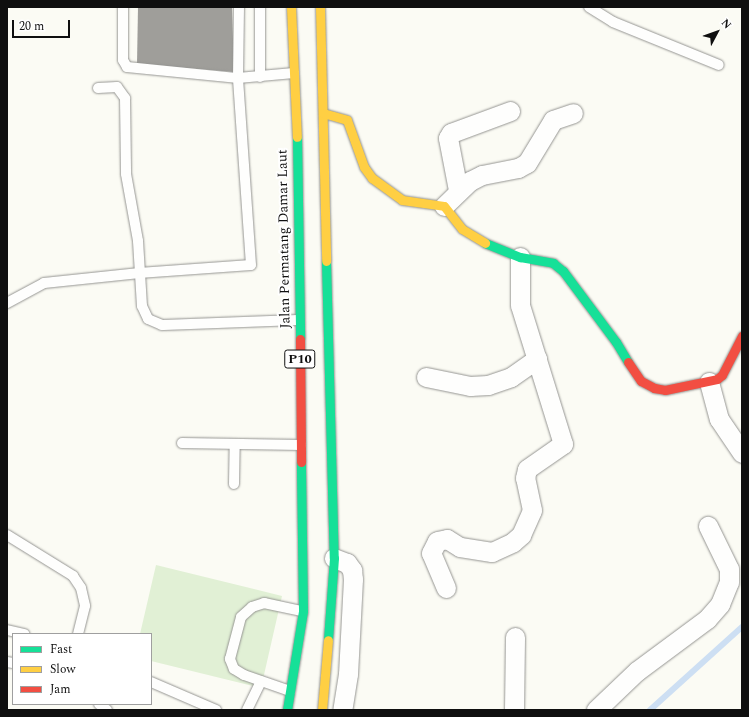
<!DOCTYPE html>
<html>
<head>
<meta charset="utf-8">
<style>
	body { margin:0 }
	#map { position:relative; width:749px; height:717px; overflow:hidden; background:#fbfbf4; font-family:Spectral,serif }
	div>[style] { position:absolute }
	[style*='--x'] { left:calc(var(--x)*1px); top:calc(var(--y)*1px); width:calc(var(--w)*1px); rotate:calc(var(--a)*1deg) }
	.green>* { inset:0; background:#e1f0d5 }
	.stream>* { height:6px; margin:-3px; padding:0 3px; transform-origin:3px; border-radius:3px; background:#cddff3 }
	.building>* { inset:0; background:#9f9e9a }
	.roads { filter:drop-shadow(0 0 1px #959592) drop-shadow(0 0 1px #959592) }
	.lane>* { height:10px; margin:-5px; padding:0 5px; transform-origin:5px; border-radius:5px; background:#fefefd }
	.street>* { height:19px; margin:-9.5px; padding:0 9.5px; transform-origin:9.5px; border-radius:9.5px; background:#fefefd }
	.fast>* { height:9px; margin:-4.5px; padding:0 4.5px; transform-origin:4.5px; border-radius:4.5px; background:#16e098 }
	.slow>* { height:9px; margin:-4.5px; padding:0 4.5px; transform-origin:4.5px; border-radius:4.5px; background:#ffcf43 }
	.jam>* { height:9px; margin:-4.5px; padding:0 4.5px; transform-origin:4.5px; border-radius:4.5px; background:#f24e42 }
	span { translate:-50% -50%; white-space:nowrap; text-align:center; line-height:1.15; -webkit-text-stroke:4px #fff; paint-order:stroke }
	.shield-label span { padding:1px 3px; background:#fff; border:1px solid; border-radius:3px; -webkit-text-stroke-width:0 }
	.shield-label { font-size:13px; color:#0f0f0f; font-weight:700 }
	.street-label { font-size:14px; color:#0f0f0f }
	.frame { position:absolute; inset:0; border:8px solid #0f0f0f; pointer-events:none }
	.legend { position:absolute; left:12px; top:633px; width:140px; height:72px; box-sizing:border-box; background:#fff; border:1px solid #9f9f9f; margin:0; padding:5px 7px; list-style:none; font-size:12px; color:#0f0f0f }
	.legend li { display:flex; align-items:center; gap:8px; height:20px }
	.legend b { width:20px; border:1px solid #9f9f9f }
	.north { position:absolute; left:697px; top:12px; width:40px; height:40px; -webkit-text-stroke:3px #fff; paint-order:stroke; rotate:49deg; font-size:11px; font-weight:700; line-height:16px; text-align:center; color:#0f0f0f }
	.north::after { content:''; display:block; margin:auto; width:14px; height:18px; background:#0f0f0f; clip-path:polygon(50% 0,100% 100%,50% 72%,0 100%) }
	.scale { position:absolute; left:12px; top:20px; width:58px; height:18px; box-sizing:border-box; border:2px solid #0f0f0f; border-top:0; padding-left:5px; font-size:12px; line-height:14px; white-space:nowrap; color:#0f0f0f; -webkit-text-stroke:3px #fff; paint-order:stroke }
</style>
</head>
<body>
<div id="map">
	<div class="green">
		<div style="clip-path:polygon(156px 565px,282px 596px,261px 688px,151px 661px,151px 634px,140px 634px)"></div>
	</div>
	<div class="stream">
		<div style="--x:650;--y:710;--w:124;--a:-42.1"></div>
	</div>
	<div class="building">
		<div style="clip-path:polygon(138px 7px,232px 7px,234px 72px,137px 64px)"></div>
	</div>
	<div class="roads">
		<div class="lane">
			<div style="--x:123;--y:7;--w:53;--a:90"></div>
			<div style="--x:123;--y:60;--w:8;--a:60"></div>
			<div style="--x:127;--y:67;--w:112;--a:5.7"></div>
			<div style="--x:238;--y:78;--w:56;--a:-5.1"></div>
			<div style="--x:260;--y:7;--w:70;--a:90"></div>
			<div style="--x:589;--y:7;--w:28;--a:32"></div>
			<div style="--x:613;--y:22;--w:114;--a:22.1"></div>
			<div style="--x:98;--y:88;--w:19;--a:-3"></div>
			<div style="--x:117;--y:87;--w:14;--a:54"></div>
			<div style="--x:125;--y:98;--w:76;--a:89.2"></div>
			<div style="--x:126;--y:174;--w:68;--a:79.8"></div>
			<div style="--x:138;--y:241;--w:65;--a:86.5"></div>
			<div style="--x:142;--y:306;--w:14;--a:65"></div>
			<div style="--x:148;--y:319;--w:15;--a:23"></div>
			<div style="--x:162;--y:325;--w:137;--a:-2.1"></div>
			<div style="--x:7;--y:303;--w:42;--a:-28.4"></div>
			<div style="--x:44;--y:283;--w:96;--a:-6"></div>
			<div style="--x:139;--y:273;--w:112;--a:-4.1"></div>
			<div style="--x:251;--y:265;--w:187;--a:-94"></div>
			<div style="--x:238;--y:78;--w:71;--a:-89.2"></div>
			<div style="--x:182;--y:443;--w:119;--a:1"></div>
			<div style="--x:234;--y:484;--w:39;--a:-89"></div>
			<div style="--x:7;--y:535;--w:78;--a:31.8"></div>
			<div style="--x:73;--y:576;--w:14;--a:56"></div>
			<div style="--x:81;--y:588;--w:18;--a:77"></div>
			<div style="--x:85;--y:606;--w:29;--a:104"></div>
			<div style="--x:7;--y:630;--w:18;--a:13"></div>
			<div style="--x:7;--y:662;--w:6;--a:9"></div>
			<div style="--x:151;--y:682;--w:71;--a:23.3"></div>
			<div style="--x:290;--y:691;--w:49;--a:-160.8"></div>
			<div style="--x:244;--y:675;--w:12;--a:-149"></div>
			<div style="--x:234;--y:669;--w:11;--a:-112"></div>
			<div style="--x:230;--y:659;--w:43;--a:-75.3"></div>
			<div style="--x:241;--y:617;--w:15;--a:-42"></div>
			<div style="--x:252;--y:607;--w:13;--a:-18"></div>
			<div style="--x:264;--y:603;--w:40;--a:12"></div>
			<div style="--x:99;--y:704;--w:10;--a:37"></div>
			<div style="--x:247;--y:710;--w:32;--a:-64"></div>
		</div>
		<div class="street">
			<div style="--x:458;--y:190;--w:53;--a:-100.9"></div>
			<div style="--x:448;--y:138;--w:6;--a:-59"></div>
			<div style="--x:451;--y:133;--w:63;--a:-20.4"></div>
			<div style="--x:444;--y:206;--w:36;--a:-44"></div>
			<div style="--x:470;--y:181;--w:13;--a:-27"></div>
			<div style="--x:482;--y:175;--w:37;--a:-11"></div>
			<div style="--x:518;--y:168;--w:10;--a:-29"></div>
			<div style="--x:527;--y:163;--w:50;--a:-58.8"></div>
			<div style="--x:553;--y:120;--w:21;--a:-19"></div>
			<div style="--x:426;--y:377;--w:45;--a:11.6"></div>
			<div style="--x:470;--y:386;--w:18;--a:-3"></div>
			<div style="--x:488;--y:385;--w:24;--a:-19"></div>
			<div style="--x:511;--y:377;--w:32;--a:-35"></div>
			<div style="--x:709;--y:382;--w:38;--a:75"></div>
			<div style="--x:719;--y:419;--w:41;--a:55.9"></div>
			<div style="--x:334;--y:558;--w:14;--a:21"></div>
			<div style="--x:347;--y:563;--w:9;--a:54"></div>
			<div style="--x:352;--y:570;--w:9;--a:84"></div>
			<div style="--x:353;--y:579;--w:95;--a:93"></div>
			<div style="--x:348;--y:674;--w:36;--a:99"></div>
			<div style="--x:446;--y:588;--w:38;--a:-113"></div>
			<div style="--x:431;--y:553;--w:13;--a:-63"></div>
			<div style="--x:437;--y:541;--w:10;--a:-11"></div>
			<div style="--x:447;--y:539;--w:15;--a:32"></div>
			<div style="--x:460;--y:547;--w:32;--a:9"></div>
			<div style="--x:492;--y:552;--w:23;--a:-25"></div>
			<div style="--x:513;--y:542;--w:11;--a:-41"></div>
			<div style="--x:521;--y:535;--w:27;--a:-66"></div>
			<div style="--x:532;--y:510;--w:33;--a:-102"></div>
			<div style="--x:525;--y:478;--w:9;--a:-77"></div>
			<div style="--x:527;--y:469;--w:44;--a:-34.8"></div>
			<div style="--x:563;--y:444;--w:145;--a:-107.2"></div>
			<div style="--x:520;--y:305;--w:48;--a:-90"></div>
			<div style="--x:514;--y:710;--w:73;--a:-89.2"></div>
			<div style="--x:596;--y:710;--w:57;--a:-43.6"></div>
			<div style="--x:637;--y:671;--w:87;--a:-36.6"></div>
			<div style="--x:707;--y:619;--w:20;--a:-49"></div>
			<div style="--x:720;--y:604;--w:24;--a:-68"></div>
			<div style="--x:729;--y:582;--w:13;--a:-90"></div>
			<div style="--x:729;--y:569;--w:48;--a:-116"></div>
		</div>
		<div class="fast">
			<div style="--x:297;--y:137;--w:202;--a:89.1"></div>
			<div style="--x:485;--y:243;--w:38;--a:22"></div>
			<div style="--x:520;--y:257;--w:34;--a:10"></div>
			<div style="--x:553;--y:263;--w:13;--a:39"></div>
			<div style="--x:563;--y:271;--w:89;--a:53.3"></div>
			<div style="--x:616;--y:342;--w:23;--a:59"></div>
			<div style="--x:326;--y:261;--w:297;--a:88.5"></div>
			<div style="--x:334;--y:558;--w:82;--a:94.2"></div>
			<div style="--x:287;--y:710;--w:100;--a:-80.8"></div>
			<div style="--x:303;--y:611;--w:149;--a:-90.8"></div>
		</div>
		<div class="slow">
			<div style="--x:291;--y:7;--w:130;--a:87.4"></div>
			<div style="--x:320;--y:7;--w:254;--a:88.6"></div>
			<div style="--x:323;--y:113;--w:25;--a:16"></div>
			<div style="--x:347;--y:120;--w:50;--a:70.1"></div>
			<div style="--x:364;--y:167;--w:14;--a:54"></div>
			<div style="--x:372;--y:178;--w:37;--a:36"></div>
			<div style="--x:402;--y:200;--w:42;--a:8.1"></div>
			<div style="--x:444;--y:206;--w:29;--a:52"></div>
			<div style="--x:462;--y:229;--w:27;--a:31"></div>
			<div style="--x:322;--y:710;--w:70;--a:-85.1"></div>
		</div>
		<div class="jam">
			<div style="--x:300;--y:339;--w:123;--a:89.5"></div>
			<div style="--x:628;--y:362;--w:23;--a:56"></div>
			<div style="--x:641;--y:381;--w:15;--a:28"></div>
			<div style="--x:654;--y:388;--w:11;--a:10"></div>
			<div style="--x:665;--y:390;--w:53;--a:-11.9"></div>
			<div style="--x:717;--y:379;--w:6;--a:-39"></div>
			<div style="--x:722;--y:375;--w:44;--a:-62.9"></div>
		</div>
	</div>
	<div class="shield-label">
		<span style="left:300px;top:359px">P10</span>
	</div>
	<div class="street-label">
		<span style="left:284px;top:239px;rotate:-91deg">Jalan Permatang Damar Laut</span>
	</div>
	<div class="frame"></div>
	<ul class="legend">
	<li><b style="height:5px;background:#16e098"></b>Fast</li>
	<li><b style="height:5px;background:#ffcf43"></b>Slow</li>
	<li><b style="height:5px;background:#f24e42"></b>Jam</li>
	</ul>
	<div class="north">N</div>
	<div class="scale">20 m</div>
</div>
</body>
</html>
